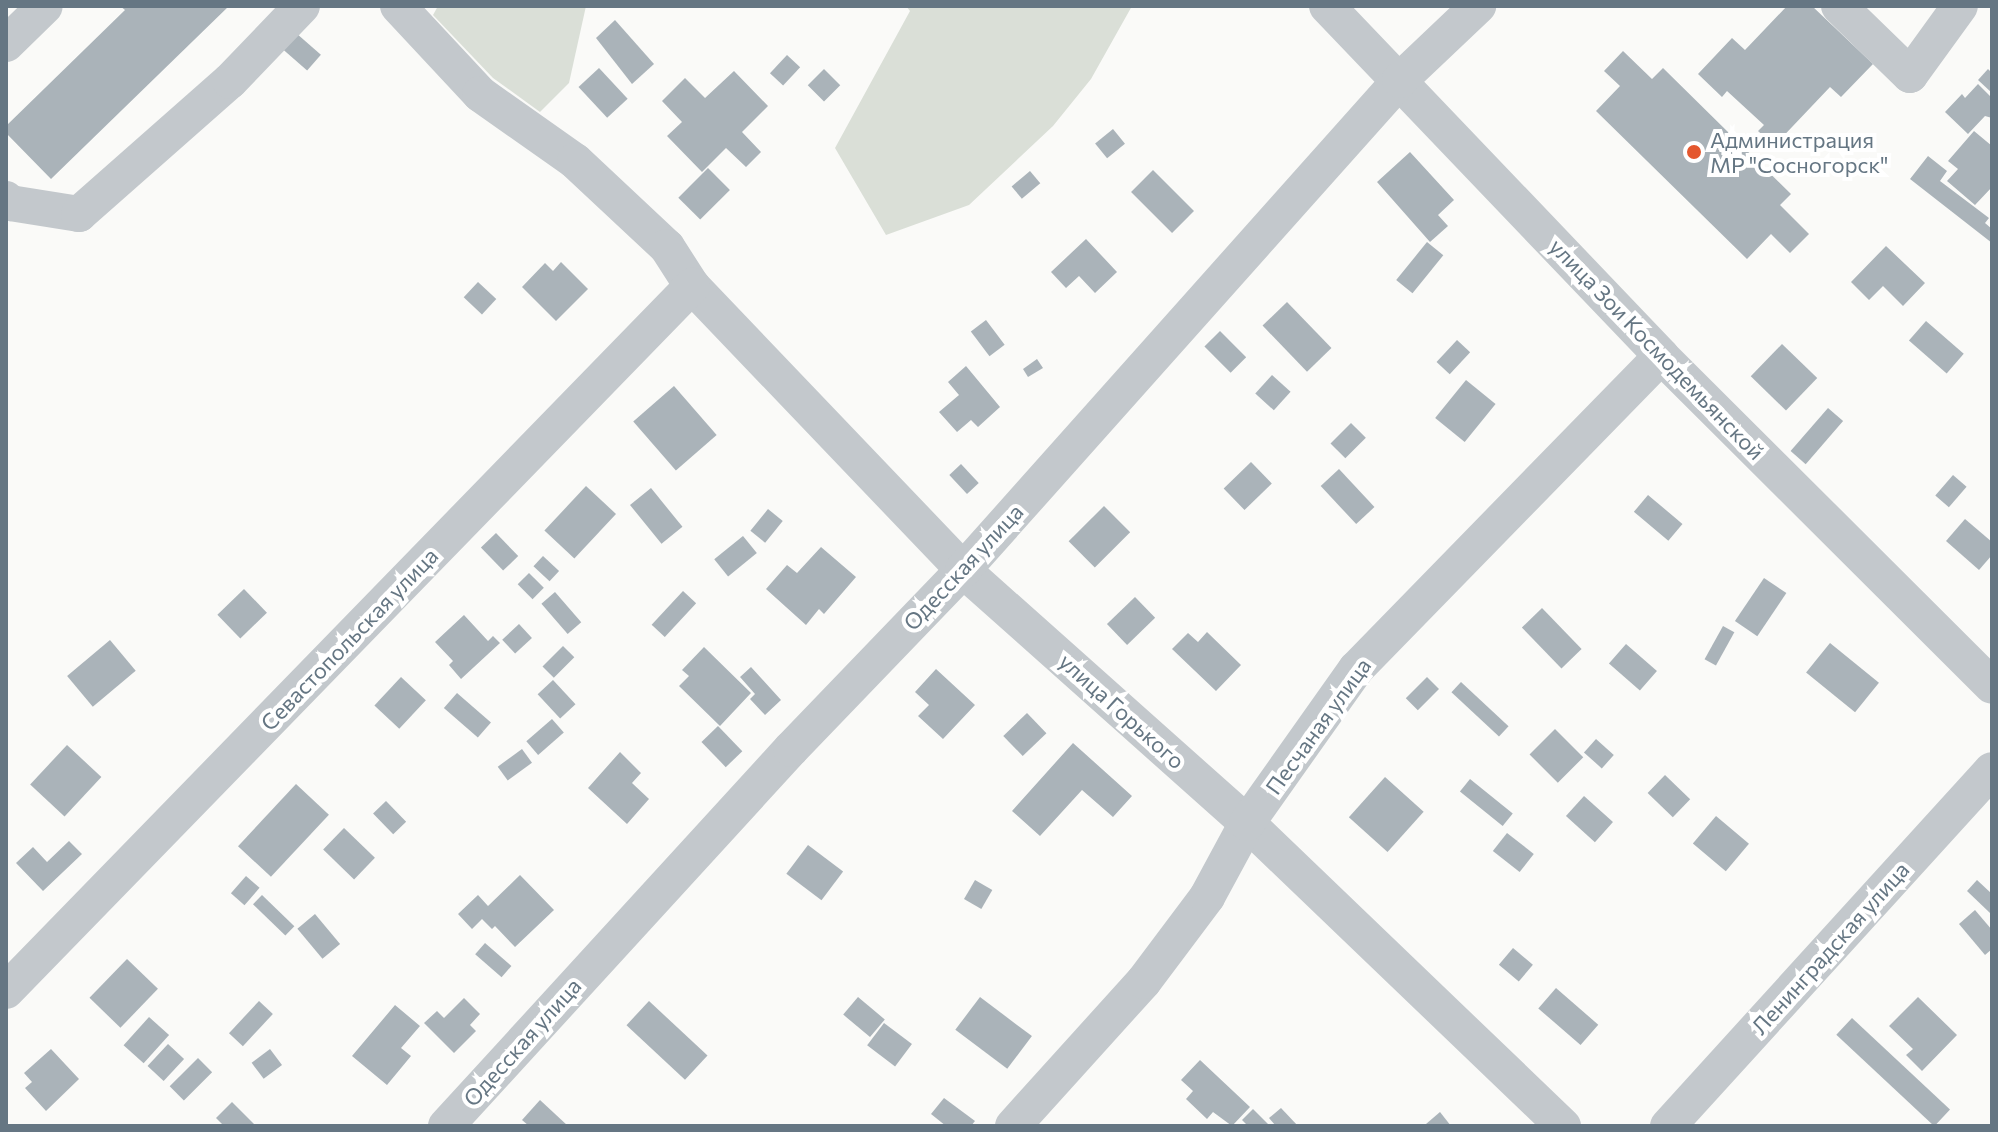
<!DOCTYPE html>
<html>
<head>
<meta charset="utf-8">
<style>
	body { margin:0 }
	#map { position:relative; width:1998px; height:1132px; overflow:hidden; background:#fafaf8; font-family:Commissioner,sans-serif }
	div>[style] { position:absolute }
	[style*='--x'] { left:calc(var(--x)*1px); top:calc(var(--y)*1px); width:calc(var(--w)*1px); rotate:calc(var(--a)*1deg) }
	.green>* { inset:0; background:#dadfd7 }
	.building>* { inset:0; background:#aab3b9; transform-origin:0 0 }
	.minor>* { height:36px; margin:-18px; padding:0 18px; transform-origin:18px; border-radius:18px; background:#c3c8cc }
	.dots>* { width:22px; height:22px; translate:-50% -50%; box-sizing:border-box; border:4px solid #fff; border-radius:50% }
	span { translate:-50% -50%; white-space:nowrap; text-align:center; line-height:1.15; -webkit-text-stroke:8px #fff; paint-order:stroke }
	.poi-label { font-size:22px; color:#657683 }
	.left { translate:0 -50%; text-align:left }
	.street-label { font-size:22px; color:#657683 }
	.frame { position:absolute; inset:0; border:8px solid #657683; pointer-events:none }
</style>
</head>
<body>
<div id="map">
	<div class="green">
		<div style="clip-path:polygon(438px 6px,586px 6px,569px 83px,540px 112px,493px 78px,433px 15px)"></div>
		<div style="clip-path:polygon(906px 6px,1132px 6px,1091px 79px,1053px 126px,969px 205px,886px 235px,835px 148px,910px 11px)"></div>
	</div>
	<div class="building">
		<div style="clip-path:polygon(120px 6px,229px 6px,51px 179px,6px 133px,6px 126px,125px 10px)"></div>
		<div style="clip-path:polygon(1787px 6px,1812px 6px,1873px 64px,1841px 97px,1830px 87px,1774px 146px,1758px 131px,1764px 125px,1727px 91px,1722px 97px,1698px 74px,1732px 38px,1745px 50px)"></div>
		<div style="clip-path:polygon(615px 20px,654px 64px,632px 84px,596px 38px)"></div>
		<div style="left:296px;top:33px;width:33px;height:21px;rotate:41deg"></div>
		<div style="clip-path:polygon(1623px 51px,1652px 79px,1663px 68px,1791px 194px,1780px 205px,1809px 234px,1790px 253px,1771px 234px,1747px 259px,1596px 111px,1620px 86px,1604px 71px)"></div>
		<div style="left:787px;top:55px;width:18px;height:25px;rotate:43deg"></div>
		<div style="left:599px;top:68px;width:42px;height:28px;rotate:47deg"></div>
		<div style="left:824px;top:69px;width:23px;height:23px;rotate:45deg"></div>
		<div style="clip-path:polygon(1988px 69px,1992px 73px,1992px 93px,1978px 80px)"></div>
		<div style="clip-path:polygon(734px 71px,768px 106px,742px 132px,761px 152px,746px 167px,726px 148px,702px 172px,667px 136px,682px 122px,662px 101px,685px 78px,705px 98px)"></div>
		<div style="clip-path:polygon(1978px 84px,1992px 98px,1992px 118px,1985px 116px,1968px 134px,1945px 112px,1962px 94px,1965px 98px)"></div>
		<div style="left:1113px;top:129px;width:19px;height:23px;rotate:51deg"></div>
		<div style="clip-path:polygon(1974px 131px,1992px 146px,1992px 187px,1975px 205px,1947px 181px,1958px 169px,1948px 161px)"></div>
		<div style="clip-path:polygon(1410px 152px,1454px 200px,1438px 215px,1448px 226px,1430px 242px,1377px 182px)"></div>
		<div style="clip-path:polygon(1928px 156px,1947px 171px,1940px 181px,1989px 218px,1985px 223px,1992px 229px,1992px 243px,1910px 179px)"></div>
		<div style="left:708px;top:168px;width:31px;height:42px;rotate:45deg"></div>
		<div style="left:1153px;top:170px;width:58px;height:31px;rotate:45deg"></div>
		<div style="left:1030px;top:171px;width:16px;height:24px;rotate:50deg"></div>
		<div style="clip-path:polygon(1086px 239px,1117px 272px,1095px 293px,1079px 276px,1066px 288px,1051px 272px)"></div>
		<div style="left:1427px;top:242px;width:21px;height:49px;rotate:39deg"></div>
		<div style="clip-path:polygon(1886px 246px,1925px 283px,1903px 306px,1883px 286px,1869px 300px,1851px 282px)"></div>
		<div style="clip-path:polygon(561px 262px,588px 289px,556px 321px,522px 287px,545px 263px,553px 271px)"></div>
		<div style="left:478px;top:282px;width:25px;height:21px;rotate:43deg"></div>
		<div style="left:1287px;top:302px;width:64px;height:34px;rotate:46deg"></div>
		<div style="left:986px;top:320px;width:31px;height:19px;rotate:53deg"></div>
		<div style="left:1926px;top:321px;width:50px;height:26px;rotate:41deg"></div>
		<div style="left:1220px;top:331px;width:37px;height:22px;rotate:45deg"></div>
		<div style="left:1457px;top:340px;width:18px;height:30px;rotate:43deg"></div>
		<div style="left:1782px;top:344px;width:49px;height:45px;rotate:44deg"></div>
		<div style="clip-path:polygon(1037px 359px,1043px 368px,1028px 377px,1023px 369px)"></div>
		<div style="clip-path:polygon(966px 366px,1000px 407px,978px 427px,971px 420px,957px 432px,939px 412px,959px 395px,948px 382px)"></div>
		<div style="left:1272px;top:375px;width:25px;height:25px;rotate:42deg"></div>
		<div style="left:1466px;top:380px;width:38px;height:49px;rotate:39deg"></div>
		<div style="left:674px;top:386px;width:65px;height:54px;rotate:49deg"></div>
		<div style="left:1828px;top:408px;width:20px;height:57px;rotate:41deg"></div>
		<div style="left:1351px;top:423px;width:21px;height:29px;rotate:45deg"></div>
		<div style="left:1251px;top:462px;width:30px;height:38px;rotate:46deg"></div>
		<div style="left:961px;top:464px;width:26px;height:16px;rotate:47deg"></div>
		<div style="left:1339px;top:469px;width:52px;height:25px;rotate:47deg"></div>
		<div style="left:1953px;top:475px;width:18px;height:27px;rotate:41deg"></div>
		<div style="left:586px;top:486px;width:41px;height:61px;rotate:43deg"></div>
		<div style="left:651px;top:488px;width:50px;height:27px;rotate:51deg"></div>
		<div style="left:1648px;top:495px;width:45px;height:22px;rotate:40deg"></div>
		<div style="left:1104px;top:506px;width:37px;height:50px;rotate:45deg"></div>
		<div style="left:768px;top:509px;width:19px;height:28px;rotate:39deg"></div>
		<div style="clip-path:polygon(1965px 519px,1992px 542px,1992px 555px,1979px 570px,1946px 541px)"></div>
		<div style="left:496px;top:533px;width:32px;height:21px;rotate:46deg"></div>
		<div style="left:743px;top:536px;width:22px;height:37px;rotate:51deg"></div>
		<div style="clip-path:polygon(821px 547px,856px 577px,824px 614px,819px 609px,806px 625px,766px 589px,787px 565px,797px 573px)"></div>
		<div style="left:543px;top:556px;width:22px;height:14px;rotate:43deg"></div>
		<div style="left:529px;top:573px;width:21px;height:16px;rotate:45deg"></div>
		<div style="left:1764px;top:578px;width:27px;height:52px;rotate:34deg"></div>
		<div style="left:244px;top:589px;width:33px;height:37px;rotate:46deg"></div>
		<div style="left:683px;top:591px;width:18px;height:46px;rotate:43deg"></div>
		<div style="left:555px;top:592px;width:40px;height:18px;rotate:49deg"></div>
		<div style="left:1135px;top:597px;width:29px;height:39px;rotate:46deg"></div>
		<div style="left:1542px;top:608px;width:57px;height:28px;rotate:46deg"></div>
		<div style="clip-path:polygon(464px 615px,488px 641px,493px 636px,500px 643px,461px 679px,449px 665px,453px 661px,435px 642px)"></div>
		<div style="left:519px;top:624px;width:19px;height:23px;rotate:47deg"></div>
		<div style="left:1723px;top:626px;width:13px;height:38px;rotate:29deg"></div>
		<div style="clip-path:polygon(1207px 632px,1241px 665px,1216px 691px,1172px 649px,1188px 633px,1198px 642px)"></div>
		<div style="left:110px;top:640px;width:40px;height:56px;rotate:50deg"></div>
		<div style="left:1830px;top:643px;width:63px;height:38px;rotate:39deg"></div>
		<div style="left:1626px;top:644px;width:41px;height:26px;rotate:41deg"></div>
		<div style="left:563px;top:646px;width:16px;height:29px;rotate:45deg"></div>
		<div style="clip-path:polygon(704px 647px,751px 693px,720px 726px,679px 686px,689px 676px,682px 670px)"></div>
		<div style="clip-path:polygon(751px 667px,781px 700px,765px 715px,750px 699px,755px 694px,740px 677px)"></div>
		<div style="clip-path:polygon(936px 669px,975px 705px,943px 739px,918px 716px,929px 705px,915px 692px)"></div>
		<div style="left:401px;top:677px;width:34px;height:39px;rotate:43deg"></div>
		<div style="left:1427px;top:677px;width:17px;height:30px;rotate:45deg"></div>
		<div style="left:553px;top:680px;width:33px;height:21px;rotate:47deg"></div>
		<div style="left:1461px;top:682px;width:65px;height:14px;rotate:43deg"></div>
		<div style="left:457px;top:693px;width:45px;height:20px;rotate:41deg"></div>
		<div style="left:1027px;top:713px;width:28px;height:33px;rotate:46deg"></div>
		<div style="left:552px;top:719px;width:18px;height:34px;rotate:49deg"></div>
		<div style="left:718px;top:726px;width:35px;height:23px;rotate:46deg"></div>
		<div style="left:1555px;top:729px;width:40px;height:36px;rotate:45deg"></div>
		<div style="left:1596px;top:739px;width:24px;height:18px;rotate:42deg"></div>
		<div style="clip-path:polygon(1073px 743px,1132px 796px,1113px 817px,1082px 790px,1040px 836px,1012px 811px)"></div>
		<div style="left:67px;top:745px;width:47px;height:54px;rotate:43deg"></div>
		<div style="left:522px;top:749px;width:17px;height:30px;rotate:54deg"></div>
		<div style="clip-path:polygon(620px 752px,641px 773px,632px 783px,649px 799px,627px 824px,588px 788px)"></div>
		<div style="left:1665px;top:775px;width:35px;height:25px;rotate:44deg"></div>
		<div style="left:1385px;top:777px;width:52px;height:54px;rotate:42deg"></div>
		<div style="left:1470px;top:779px;width:55px;height:16px;rotate:39deg"></div>
		<div style="left:296px;top:784px;width:45px;height:85px;rotate:43deg"></div>
		<div style="left:1584px;top:796px;width:39px;height:27px;rotate:42deg"></div>
		<div style="left:386px;top:801px;width:29px;height:18px;rotate:46deg"></div>
		<div style="left:1716px;top:816px;width:43px;height:36px;rotate:40deg"></div>
		<div style="left:344px;top:828px;width:43px;height:30px;rotate:44deg"></div>
		<div style="left:1507px;top:833px;width:34px;height:23px;rotate:38deg"></div>
		<div style="clip-path:polygon(69px 841px,82px 854px,43px 891px,16px 863px,33px 847px,47px 862px)"></div>
		<div style="left:808px;top:845px;width:44px;height:36px;rotate:37deg"></div>
		<div style="clip-path:polygon(520px 875px,554px 910px,515px 947px,495px 926px,492px 929px,482px 919px,472px 929px,458px 914px,478px 895px,488px 906px)"></div>
		<div style="left:246px;top:876px;width:18px;height:23px;rotate:41deg"></div>
		<div style="left:975px;top:880px;width:20px;height:22px;rotate:30deg"></div>
		<div style="clip-path:polygon(1977px 880px,1992px 894px,1990px 913px,1967px 891px)"></div>
		<div style="left:262px;top:895px;width:45px;height:13px;rotate:44deg"></div>
		<div style="clip-path:polygon(1975px 910px,1992px 930px,1992px 949px,1985px 955px,1959px 924px)"></div>
		<div style="left:315px;top:914px;width:39px;height:23px;rotate:50deg"></div>
		<div style="left:485px;top:943px;width:35px;height:15px;rotate:41deg"></div>
		<div style="left:1513px;top:948px;width:26px;height:22px;rotate:40deg"></div>
		<div style="left:127px;top:959px;width:43px;height:54px;rotate:44deg"></div>
		<div style="left:1556px;top:988px;width:56px;height:27px;rotate:41deg"></div>
		<div style="left:858px;top:997px;width:35px;height:23px;rotate:40deg"></div>
		<div style="left:980px;top:997px;width:65px;height:41px;rotate:37deg"></div>
		<div style="clip-path:polygon(1918px 997px,1957px 1035px,1922px 1071px,1906px 1055px,1913px 1049px,1889px 1026px)"></div>
		<div style="clip-path:polygon(464px 998px,480px 1014px,470px 1025px,476px 1031px,454px 1053px,424px 1023px,437px 1011px,444px 1018px)"></div>
		<div style="left:259px;top:1001px;width:19px;height:44px;rotate:43deg"></div>
		<div style="left:649px;top:1001px;width:80px;height:33px;rotate:43deg"></div>
		<div style="clip-path:polygon(395px 1005px,420px 1026px,401px 1048px,411px 1056px,387px 1085px,352px 1056px)"></div>
		<div style="left:149px;top:1017px;width:27px;height:38px;rotate:42deg"></div>
		<div style="left:1852px;top:1018px;width:134px;height:23px;rotate:43deg"></div>
		<div style="left:884px;top:1023px;width:35px;height:28px;rotate:37deg"></div>
		<div style="left:168px;top:1044px;width:22px;height:30px;rotate:43deg"></div>
		<div style="clip-path:polygon(51px 1049px,79px 1079px,46px 1111px,25px 1088px,32px 1082px,24px 1073px)"></div>
		<div style="left:270px;top:1049px;width:20px;height:23px;rotate:53deg"></div>
		<div style="left:198px;top:1058px;width:20px;height:40px;rotate:45deg"></div>
		<div style="clip-path:polygon(1200px 1060px,1250px 1107px,1232px 1126px,1213px 1112px,1207px 1119px,1186px 1099px,1193px 1091px,1181px 1080px)"></div>
		<div style="clip-path:polygon(944px 1098px,975px 1121px,971px 1126px,946px 1126px,931px 1114px)"></div>
		<div style="clip-path:polygon(540px 1100px,568px 1126px,529px 1126px,522px 1120px)"></div>
		<div style="clip-path:polygon(232px 1102px,256px 1126px,224px 1126px,216px 1118px)"></div>
		<div style="clip-path:polygon(1281px 1108px,1298px 1126px,1276px 1126px,1269px 1118px)"></div>
		<div style="clip-path:polygon(1253px 1109px,1270px 1126px,1248px 1126px,1242px 1120px)"></div>
		<div style="clip-path:polygon(1440px 1112px,1451px 1126px,1428px 1126px,1426px 1124px)"></div>
	</div>
	<div class="minor">
		<div style="--x:398;--y:6;--w:120;--a:47"></div>
		<div style="--x:480;--y:94;--w:116;--a:35.2"></div>
		<div style="--x:575;--y:161;--w:126;--a:43.1"></div>
		<div style="--x:667;--y:247;--w:46;--a:57.3"></div>
		<div style="--x:692;--y:286;--w:393;--a:46.3"></div>
		<div style="--x:963;--y:570;--w:380;--a:41.7"></div>
		<div style="--x:1247;--y:823;--w:438;--a:43.8"></div>
		<div style="--x:1327;--y:6;--w:484;--a:46.3"></div>
		<div style="--x:1661;--y:356;--w:467;--a:44.9"></div>
		<div style="--x:1839;--y:6;--w:99;--a:44.2"></div>
		<div style="--x:1910;--y:75;--w:85;--a:-54.1"></div>
		<div style="--x:6;--y:44;--w:54;--a:-44.3"></div>
		<div style="--x:6;--y:199;--w:6;--a:45"></div>
		<div style="--x:10;--y:203;--w:70;--a:9.1"></div>
		<div style="--x:79;--y:214;--w:201;--a:-41.4"></div>
		<div style="--x:230;--y:81;--w:104;--a:-46.2"></div>
		<div style="--x:6;--y:991;--w:984;--a:-45.78"></div>
		<div style="--x:446;--y:1126;--w:511;--a:-47.54"></div>
		<div style="--x:791;--y:749;--w:248;--a:-46.1"></div>
		<div style="--x:963;--y:570;--w:657;--a:-48.27"></div>
		<div style="--x:1400;--y:80;--w:108;--a:-43.5"></div>
		<div style="--x:1013;--y:1126;--w:195;--a:-47.9"></div>
		<div style="--x:1144;--y:981;--w:105;--a:-53.1"></div>
		<div style="--x:1207;--y:897;--w:84;--a:-61.6"></div>
		<div style="--x:1247;--y:823;--w:189;--a:-54.7"></div>
		<div style="--x:1356;--y:669;--w:437;--a:-45.7"></div>
		<div style="--x:1668;--y:1126;--w:481;--a:-47.7"></div>
	</div>
	<div class="dots">
		<div style="left:1694px;top:152px;background:#e4572e"></div>
	</div>
	<div class="poi-label">
		<span class="left" style="left:1710px;top:152px">Администрация<br>МР "Сосногорск"</span>
	</div>
	<div class="street-label">
		<span style="left:1657px;top:349px;rotate:46deg">улица Зои Космодемьянской</span>
		<span style="left:963px;top:567px;rotate:-47deg">Одесская улица</span>
		<span style="left:349px;top:639px;rotate:-46deg">Севастопольская улица</span>
		<span style="left:1122px;top:711px;rotate:42deg">улица Горького</span>
		<span style="left:1318px;top:726px;rotate:-54deg">Песчаная улица</span>
		<span style="left:1830px;top:948px;rotate:-48deg">Ленинградская улица</span>
		<span style="left:522px;top:1042px;rotate:-48deg">Одесская улица</span>
	</div>
	<div class="frame"></div>
</div>
</body>
</html>
